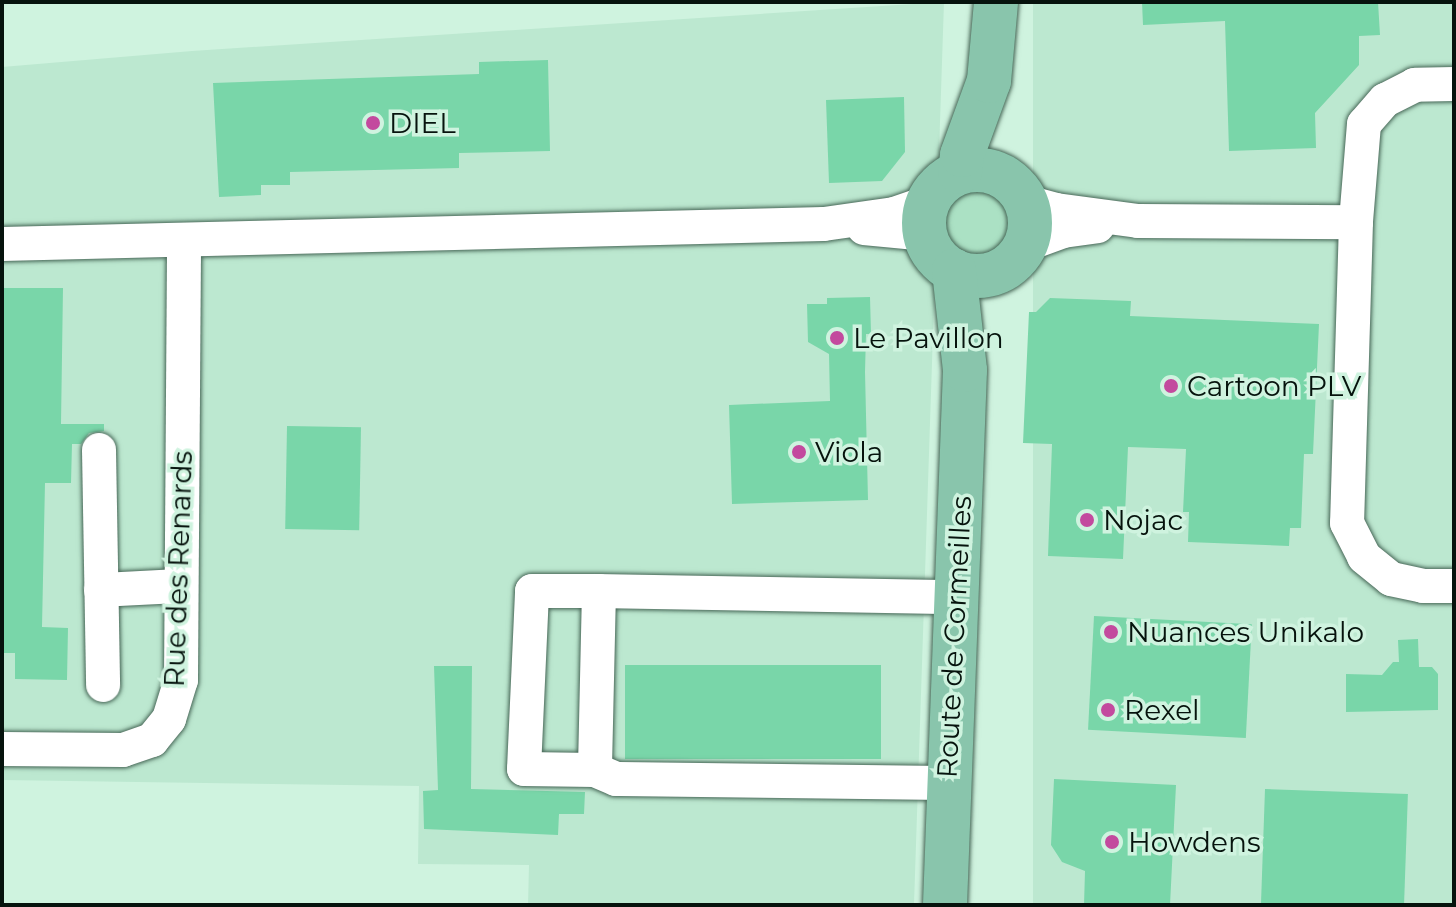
<!DOCTYPE html>
<html>
<head>
<meta charset="utf-8">
<style>
	body { margin:0 }
	#map { position:relative; width:1456px; height:907px; overflow:hidden; background:#cff3df; font-family:Montserrat,sans-serif }
	div>[style] { position:absolute }
	[style*='--x'] { left:calc(var(--x)*1px); top:calc(var(--y)*1px); width:calc(var(--w)*1px); rotate:calc(var(--a)*1deg) }
	.built>* { inset:0; background:#bce8d0; transform-origin:0 0 }
	.green>* { inset:0; background:#abe1c4 }
	.round { border-radius:50% }
	.building>* { inset:0; background:#79d6a9; transform-origin:0 0 }
	.roads { filter:drop-shadow(0 0 2px #476757) drop-shadow(0 0 2px #476757) }
	.minor>* { height:34px; margin:-17px; padding:0 17px; transform-origin:17px; border-radius:17px; background:#fff }
	.major>* { height:44px; margin:-22px; padding:0 22px; transform-origin:22px; border-radius:22px; background:#89c5ac }
	.major>.ring { margin:-22px; padding:0; box-sizing:content-box; background:none; border:44px solid #89c5ac; border-radius:50% }
	.dots>* { width:22px; height:22px; translate:-50% -50%; box-sizing:border-box; border:4px solid #cff3df; border-radius:50% }
	span { translate:-50% -50%; white-space:nowrap; text-align:center; line-height:1.15; -webkit-text-stroke:7px #cff3df; paint-order:stroke }
	.poi-label { font-size:28px; color:#06130d }
	.left { translate:0 -50%; text-align:left }
	.street-label { font-size:28px; color:#06130d }
	.frame { position:absolute; inset:0; border:4px solid #06130d; pointer-events:none }
</style>
</head>
<body>
<div id="map">
	<div class="built">
		<div style="clip-path:polygon(944px 2px,914px 905px,528px 905px,529px 865px,418px 864px,419px 786px,2px 780px,2px 67px,192px 51px)"></div>
		<div style="left:1033px;top:2px;width:421px;height:904px"></div>
	</div>
	<div class="green">
		<div class="round" style="left:940px;top:185px;width:74px;height:74px"></div>
	</div>
	<div class="building">
		<div style="clip-path:polygon(1142px 2px,1378px 2px,1380px 35px,1359px 36px,1359px 65px,1315px 113px,1316px 148px,1229px 151px,1225px 21px,1143px 25px)"></div>
		<div style="clip-path:polygon(548px 60px,550px 151px,459px 153px,459px 168px,290px 172px,290px 185px,261px 185px,261px 195px,219px 197px,213px 83px,479px 74px,479px 62px)"></div>
		<div style="clip-path:polygon(904px 97px,905px 152px,882px 181px,829px 183px,826px 100px)"></div>
		<div style="clip-path:polygon(2px 288px,63px 288px,61px 424px,104px 424px,104px 431px,89px 433px,81px 444px,72px 444px,71px 483px,45px 483px,42px 627px,68px 628px,67px 680px,15px 679px,15px 653px,2px 653px)"></div>
		<div style="clip-path:polygon(870px 297px,871px 334px,866px 334px,865px 372px,868px 500px,732px 504px,729px 405px,830px 401px,829px 354px,808px 342px,807px 304px,827px 304px,827px 298px)"></div>
		<div style="clip-path:polygon(1050px 298px,1131px 301px,1130px 316px,1319px 324px,1313px 454px,1304px 454px,1301px 528px,1290px 528px,1289px 546px,1188px 542px,1189px 512px,1183px 512px,1186px 449px,1128px 447px,1123px 559px,1048px 556px,1052px 444px,1023px 443px,1029px 312px,1036px 312px)"></div>
		<div style="left:287px;top:426px;width:74px;height:103px;rotate:1deg"></div>
		<div style="left:1094px;top:616px;width:158px;height:114px;rotate:3deg"></div>
		<div style="clip-path:polygon(1418px 639px,1419px 667px,1432px 667px,1438px 674px,1438px 710px,1346px 712px,1346px 674px,1382px 675px,1393px 662px,1399px 662px,1398px 640px)"></div>
		<div style="left:625px;top:665px;width:256px;height:94px"></div>
		<div style="clip-path:polygon(434px 666px,472px 666px,471px 789px,585px 792px,584px 814px,559px 814px,558px 835px,424px 829px,423px 791px,438px 790px)"></div>
		<div style="clip-path:polygon(1054px 779px,1176px 785px,1170px 905px,1084px 905px,1085px 871px,1062px 862px,1051px 845px)"></div>
		<div style="left:1265px;top:789px;width:143px;height:116px;rotate:2deg"></div>
	</div>
	<div class="roads">
		<div class="minor">
			<div style="--x:1454;--y:84;--w:39;--a:179"></div>
			<div style="--x:1415;--y:85;--w:34;--a:153"></div>
			<div style="--x:1385;--y:100;--w:32;--a:131"></div>
			<div style="--x:1364;--y:124;--w:98;--a:94.7"></div>
			<div style="--x:1356;--y:222;--w:301;--a:91.7"></div>
			<div style="--x:1347;--y:523;--w:38;--a:63"></div>
			<div style="--x:1364;--y:557;--w:35;--a:39"></div>
			<div style="--x:1391;--y:579;--w:33;--a:12"></div>
			<div style="--x:1423;--y:586;--w:31;--a:0"></div>
			<div style="--x:1026;--y:202;--w:31;--a:15"></div>
			<div style="--x:1056;--y:210;--w:83;--a:7.6"></div>
			<div style="--x:1138;--y:221;--w:218;--a:0.3"></div>
			<div style="--x:864;--y:228;--w:61;--a:5.6"></div>
			<div style="--x:2;--y:244;--w:822;--a:-1.39"></div>
			<div style="--x:824;--y:224;--w:71;--a:-8.1"></div>
			<div style="--x:894;--y:214;--w:36;--a:-19"></div>
			<div style="--x:1025;--y:245;--w:40;--a:-20.2"></div>
			<div style="--x:1063;--y:231;--w:35;--a:-8"></div>
			<div style="--x:99;--y:450;--w:235;--a:89"></div>
			<div style="--x:101;--y:590;--w:80;--a:-2.9"></div>
			<div style="--x:532;--y:591;--w:67;--a:0"></div>
			<div style="--x:599;--y:591;--w:179;--a:91.3"></div>
			<div style="--x:595;--y:770;--w:71;--a:-179.2"></div>
			<div style="--x:524;--y:769;--w:178;--a:-87.4"></div>
			<div style="--x:599;--y:591;--w:356;--a:1"></div>
			<div style="--x:2;--y:749;--w:121;--a:0.5"></div>
			<div style="--x:123;--y:750;--w:31;--a:-19"></div>
			<div style="--x:152;--y:740;--w:27;--a:-51"></div>
			<div style="--x:169;--y:719;--w:41;--a:-72.9"></div>
			<div style="--x:181;--y:680;--w:439;--a:-89.6"></div>
			<div style="--x:595;--y:770;--w:23;--a:23"></div>
			<div style="--x:616;--y:779;--w:332;--a:0.7"></div>
		</div>
		<div class="major">
			<div class="ring" style="left:924px;top:170px;width:62px;height:62px"></div>
			<div style="--x:960;--y:172;--w:17;--a:-83"></div>
			<div style="--x:962;--y:155;--w:79;--a:-70"></div>
			<div style="--x:989;--y:81;--w:79;--a:-84.9"></div>
			<div style="--x:945;--y:905;--w:535;--a:-87.86"></div>
			<div style="--x:965;--y:370;--w:100;--a:-96.3"></div>
		</div>
	</div>
	<div class="dots">
		<div style="left:373px;top:123px;background:#c34a9e"></div>
		<div style="left:837px;top:338px;background:#c34a9e"></div>
		<div style="left:1171px;top:386px;background:#c34a9e"></div>
		<div style="left:799px;top:452px;background:#c34a9e"></div>
		<div style="left:1087px;top:520px;background:#c34a9e"></div>
		<div style="left:1111px;top:632px;background:#c34a9e"></div>
		<div style="left:1108px;top:710px;background:#c34a9e"></div>
		<div style="left:1112px;top:842px;background:#c34a9e"></div>
	</div>
	<div class="poi-label">
		<span class="left" style="left:389px;top:123px">DIEL</span>
		<span class="left" style="left:853px;top:338px">Le Pavillon</span>
		<span class="left" style="left:1187px;top:386px">Cartoon PLV</span>
		<span class="left" style="left:815px;top:452px">Viola</span>
		<span class="left" style="left:1103px;top:520px">Nojac</span>
		<span class="left" style="left:1127px;top:632px">Nuances Unikalo</span>
		<span class="left" style="left:1124px;top:710px">Rexel</span>
		<span class="left" style="left:1128px;top:842px">Howdens</span>
	</div>
	<div class="street-label">
		<span style="left:178px;top:569px;rotate:-88deg">Rue des Renards</span>
		<span style="left:954px;top:637px;rotate:-87deg">Route de Cormeilles</span>
	</div>
	<div class="frame"></div>
</div>
</body>
</html>
